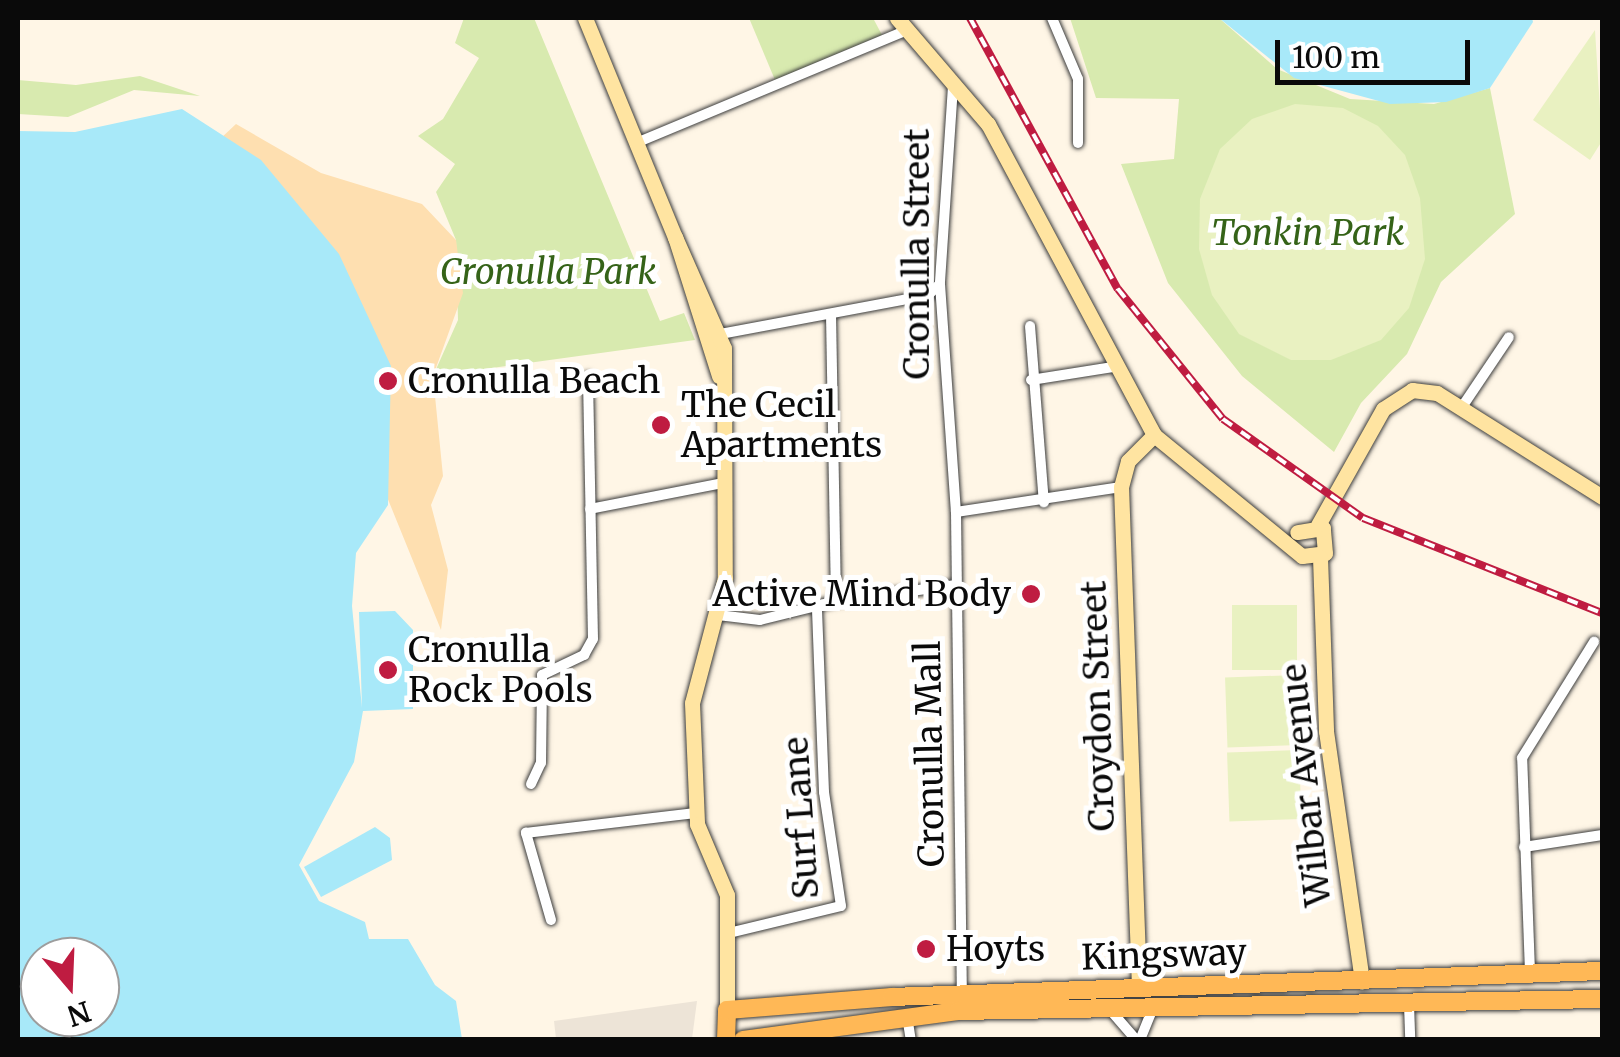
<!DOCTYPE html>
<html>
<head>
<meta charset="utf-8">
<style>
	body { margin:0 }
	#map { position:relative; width:1620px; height:1057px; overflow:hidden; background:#fff6e6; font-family:Merriweather,serif }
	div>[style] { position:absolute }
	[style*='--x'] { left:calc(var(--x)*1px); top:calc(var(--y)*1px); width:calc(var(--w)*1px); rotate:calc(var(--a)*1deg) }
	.green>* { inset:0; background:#d8eaaf }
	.sand>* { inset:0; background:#fedfb0 }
	.pitch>* { inset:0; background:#e9f1c1; transform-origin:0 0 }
	.plaza>* { inset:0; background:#ede4d7 }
	.water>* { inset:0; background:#a8e9f9 }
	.roads { filter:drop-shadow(0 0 2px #3d3d3d) drop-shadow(0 0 2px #3d3d3d) }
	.street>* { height:10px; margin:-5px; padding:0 5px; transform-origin:5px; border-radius:5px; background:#fff }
	.secondary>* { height:15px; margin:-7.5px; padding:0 7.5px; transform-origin:7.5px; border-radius:7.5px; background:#ffe4a1 }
	.primary>* { height:18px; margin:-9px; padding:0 9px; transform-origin:9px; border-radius:9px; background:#ffb856 }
	.rail>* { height:8px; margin-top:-4px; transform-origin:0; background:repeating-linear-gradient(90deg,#fff 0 11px,#bf1c41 0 22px); box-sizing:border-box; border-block:2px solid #bf1c41 }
	.dots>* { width:28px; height:28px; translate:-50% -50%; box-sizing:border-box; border:5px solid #fff; border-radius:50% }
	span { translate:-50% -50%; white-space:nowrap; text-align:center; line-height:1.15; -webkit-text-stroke:10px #fff; paint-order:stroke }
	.park-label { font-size:35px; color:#356318; font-style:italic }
	.street-label { font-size:35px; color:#0a0a0a }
	.poi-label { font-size:35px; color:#0a0a0a }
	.left { translate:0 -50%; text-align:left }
	.right { translate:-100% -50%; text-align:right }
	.frame { position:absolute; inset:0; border:20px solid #0a0a0a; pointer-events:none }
	.north { position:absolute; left:20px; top:937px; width:100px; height:100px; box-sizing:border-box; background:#fff; border:2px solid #9d9d9d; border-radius:50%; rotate:161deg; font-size:28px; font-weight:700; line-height:40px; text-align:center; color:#0a0a0a }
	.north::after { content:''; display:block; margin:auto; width:35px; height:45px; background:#bf1c41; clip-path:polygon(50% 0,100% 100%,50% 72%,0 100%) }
	.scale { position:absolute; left:1275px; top:40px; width:195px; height:45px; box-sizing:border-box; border:5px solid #0a0a0a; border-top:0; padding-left:12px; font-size:30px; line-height:35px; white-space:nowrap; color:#0a0a0a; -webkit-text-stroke:8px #fff; paint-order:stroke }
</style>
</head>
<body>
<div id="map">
	<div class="green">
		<div style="clip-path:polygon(464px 18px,534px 18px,660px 321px,684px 313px,695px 340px,433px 376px,458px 320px,456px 240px,436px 192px,455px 164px,418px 136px,443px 119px,479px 58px,455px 43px)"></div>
		<div style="clip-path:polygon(749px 18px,873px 18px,882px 35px,775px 80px)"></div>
		<div style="clip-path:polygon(1070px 18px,1219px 18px,1277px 69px,1350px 99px,1434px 104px,1490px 88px,1515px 214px,1441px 282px,1407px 354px,1361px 403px,1334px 452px,1242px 376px,1168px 283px,1121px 164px,1174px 159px,1179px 99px,1096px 98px)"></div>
		<div style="clip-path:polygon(140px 76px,200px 96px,134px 90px,68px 117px,18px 114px,18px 80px,76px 85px)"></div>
	</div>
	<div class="sand">
		<div style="clip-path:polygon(236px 124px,321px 173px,422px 204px,456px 240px,463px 293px,433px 376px,443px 476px,431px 505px,448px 570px,441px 630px,342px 386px,204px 154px)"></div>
	</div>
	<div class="pitch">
		<div style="clip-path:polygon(1595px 30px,1602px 141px,1590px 160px,1533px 120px)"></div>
		<div style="clip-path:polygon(1295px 104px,1343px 108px,1378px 126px,1405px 155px,1420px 198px,1425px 259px,1409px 308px,1381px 340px,1331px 360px,1291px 360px,1239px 334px,1212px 295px,1199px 249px,1200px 199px,1220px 149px,1252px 119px)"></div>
		<div style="left:1232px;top:605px;width:65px;height:65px"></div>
		<div style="left:1297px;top:675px;width:70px;height:72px;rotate:88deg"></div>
		<div style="left:1299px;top:750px;width:69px;height:72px;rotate:88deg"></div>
	</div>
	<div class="plaza">
		<div style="clip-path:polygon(697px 1001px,692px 1039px,556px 1039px,554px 1021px)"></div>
	</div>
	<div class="water">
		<div style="clip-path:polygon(1219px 18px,1532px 18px,1533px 22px,1490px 88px,1446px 102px,1390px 104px,1294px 78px)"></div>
		<div style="clip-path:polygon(evenodd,182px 109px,261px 160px,339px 254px,391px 366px,388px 505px,356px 553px,352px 606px,362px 708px,359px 612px,395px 611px,413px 630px,413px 709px,363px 711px,354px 762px,299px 865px,319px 901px,365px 922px,369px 939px,408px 939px,435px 985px,456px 1001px,462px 1039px,18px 1039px,18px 131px,75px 132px,182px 109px,100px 957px,100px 1017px,40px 1017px,40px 957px,100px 957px)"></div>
		<div style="clip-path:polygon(375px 827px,390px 838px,392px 860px,321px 897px,304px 867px)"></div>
	</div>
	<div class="roads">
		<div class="street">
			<div style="--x:1052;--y:18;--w:66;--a:66.9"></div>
			<div style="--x:1078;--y:79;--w:64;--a:90"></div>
			<div style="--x:953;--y:86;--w:198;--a:93.8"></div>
			<div style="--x:940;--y:284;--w:229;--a:86"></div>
			<div style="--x:636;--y:143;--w:291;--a:-22.6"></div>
			<div style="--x:831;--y:314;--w:287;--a:89"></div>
			<div style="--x:1030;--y:326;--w:177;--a:85.5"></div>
			<div style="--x:715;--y:335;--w:217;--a:-10.6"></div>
			<div style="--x:928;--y:295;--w:16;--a:-43"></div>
			<div style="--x:1031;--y:380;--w:83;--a:-9"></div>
			<div style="--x:1462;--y:407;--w:84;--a:-56.1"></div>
			<div style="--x:590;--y:509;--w:135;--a:-11.1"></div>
			<div style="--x:956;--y:512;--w:483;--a:89.3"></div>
			<div style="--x:956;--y:512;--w:167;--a:-8.6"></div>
			<div style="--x:836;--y:601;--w:121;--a:-7.6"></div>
			<div style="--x:718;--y:615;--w:42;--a:6.8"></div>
			<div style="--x:760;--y:620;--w:78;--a:-14"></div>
			<div style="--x:531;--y:784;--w:23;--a:-65"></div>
			<div style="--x:541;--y:763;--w:88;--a:-89.3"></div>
			<div style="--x:542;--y:675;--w:47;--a:-25.5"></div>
			<div style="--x:584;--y:655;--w:18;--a:-61"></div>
			<div style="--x:593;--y:639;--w:262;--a:-91.1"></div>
			<div style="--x:1524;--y:847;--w:79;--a:-8.7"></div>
			<div style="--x:551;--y:920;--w:91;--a:-106"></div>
			<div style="--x:526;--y:833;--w:170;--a:-6.7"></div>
			<div style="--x:729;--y:933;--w:115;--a:-13.6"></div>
			<div style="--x:841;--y:906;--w:115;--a:-98.5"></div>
			<div style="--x:824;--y:792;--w:181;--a:-92.2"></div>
			<div style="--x:1530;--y:972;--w:214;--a:-92.1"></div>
			<div style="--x:1522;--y:758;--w:137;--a:-58.2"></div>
			<div style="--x:1409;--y:1004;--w:36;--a:88"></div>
			<div style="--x:1112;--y:1012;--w:37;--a:49"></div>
			<div style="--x:907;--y:1016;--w:24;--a:81"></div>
			<div style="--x:1140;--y:1040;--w:31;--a:-68"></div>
		</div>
		<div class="secondary">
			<div style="--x:585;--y:18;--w:237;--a:67.7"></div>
			<div style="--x:675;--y:237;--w:146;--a:72.4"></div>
			<div style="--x:897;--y:18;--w:140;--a:49.4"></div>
			<div style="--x:988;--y:124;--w:353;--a:61.9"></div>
			<div style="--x:1154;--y:435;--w:191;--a:39.3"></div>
			<div style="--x:1302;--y:556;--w:23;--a:-7"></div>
			<div style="--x:1325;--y:553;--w:25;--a:-95"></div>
			<div style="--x:1323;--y:528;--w:26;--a:171"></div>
			<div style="--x:675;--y:237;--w:121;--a:66.2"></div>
			<div style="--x:724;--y:348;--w:230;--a:89.8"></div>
			<div style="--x:725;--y:578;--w:129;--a:104.8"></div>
			<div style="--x:692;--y:703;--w:121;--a:87.6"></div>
			<div style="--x:697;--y:824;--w:77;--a:67.1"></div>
			<div style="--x:727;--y:895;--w:115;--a:90"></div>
			<div style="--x:1318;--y:525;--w:133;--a:-60.7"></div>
			<div style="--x:1383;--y:409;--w:35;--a:-33"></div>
			<div style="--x:1412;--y:390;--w:25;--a:7"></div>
			<div style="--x:1437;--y:393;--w:195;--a:32.2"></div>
			<div style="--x:1320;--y:557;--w:174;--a:88"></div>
			<div style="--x:1326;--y:731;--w:253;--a:81.8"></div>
			<div style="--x:1139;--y:987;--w:500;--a:-92.06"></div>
			<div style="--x:1121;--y:487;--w:27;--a:-75"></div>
			<div style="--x:1128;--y:461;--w:37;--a:-45"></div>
		</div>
		<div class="primary">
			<div style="--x:726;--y:1040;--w:30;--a:-88"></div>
			<div style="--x:727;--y:1010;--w:166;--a:-4.5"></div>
			<div style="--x:892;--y:997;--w:710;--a:-2.1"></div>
			<div style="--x:743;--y:1040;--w:217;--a:-7.7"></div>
			<div style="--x:958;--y:1011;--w:644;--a:-1.07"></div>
		</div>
	</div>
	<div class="rail">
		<div style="--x:970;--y:18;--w:309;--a:61.4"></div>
		<div style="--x:1118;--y:289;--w:167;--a:51.1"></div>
		<div style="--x:1223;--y:419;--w:171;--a:35.3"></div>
		<div style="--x:1363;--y:518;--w:257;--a:21.7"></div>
	</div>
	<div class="dots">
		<div style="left:388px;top:381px;background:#bf1c41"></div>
		<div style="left:661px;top:425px;background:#bf1c41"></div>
		<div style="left:1031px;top:594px;background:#bf1c41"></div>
		<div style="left:388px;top:670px;background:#bf1c41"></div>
		<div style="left:926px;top:949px;background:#bf1c41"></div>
	</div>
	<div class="park-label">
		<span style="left:1308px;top:233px">Tonkin Park</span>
		<span style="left:548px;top:272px">Cronulla Park</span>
	</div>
	<div class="street-label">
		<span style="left:917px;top:254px;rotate:-90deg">Cronulla Street</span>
		<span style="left:1098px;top:706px;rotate:-92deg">Croydon Street</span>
		<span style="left:930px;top:754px;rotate:-91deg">Cronulla Mall</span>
		<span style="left:1306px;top:785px;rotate:-96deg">Wilbar Avenue</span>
		<span style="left:801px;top:818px;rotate:-94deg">Surf Lane</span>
		<span style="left:1164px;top:955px;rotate:-2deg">Kingsway</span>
	</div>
	<div class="poi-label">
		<span class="left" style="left:408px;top:381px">Cronulla Beach</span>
		<span class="left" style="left:681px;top:425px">The Cecil<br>Apartments</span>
		<span class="right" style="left:1011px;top:594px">Active Mind Body</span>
		<span class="left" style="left:408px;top:670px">Cronulla<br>Rock Pools</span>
		<span class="left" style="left:946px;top:949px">Hoyts</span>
	</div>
	<div class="frame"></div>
	<div class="north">N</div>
	<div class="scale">100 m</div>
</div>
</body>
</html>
